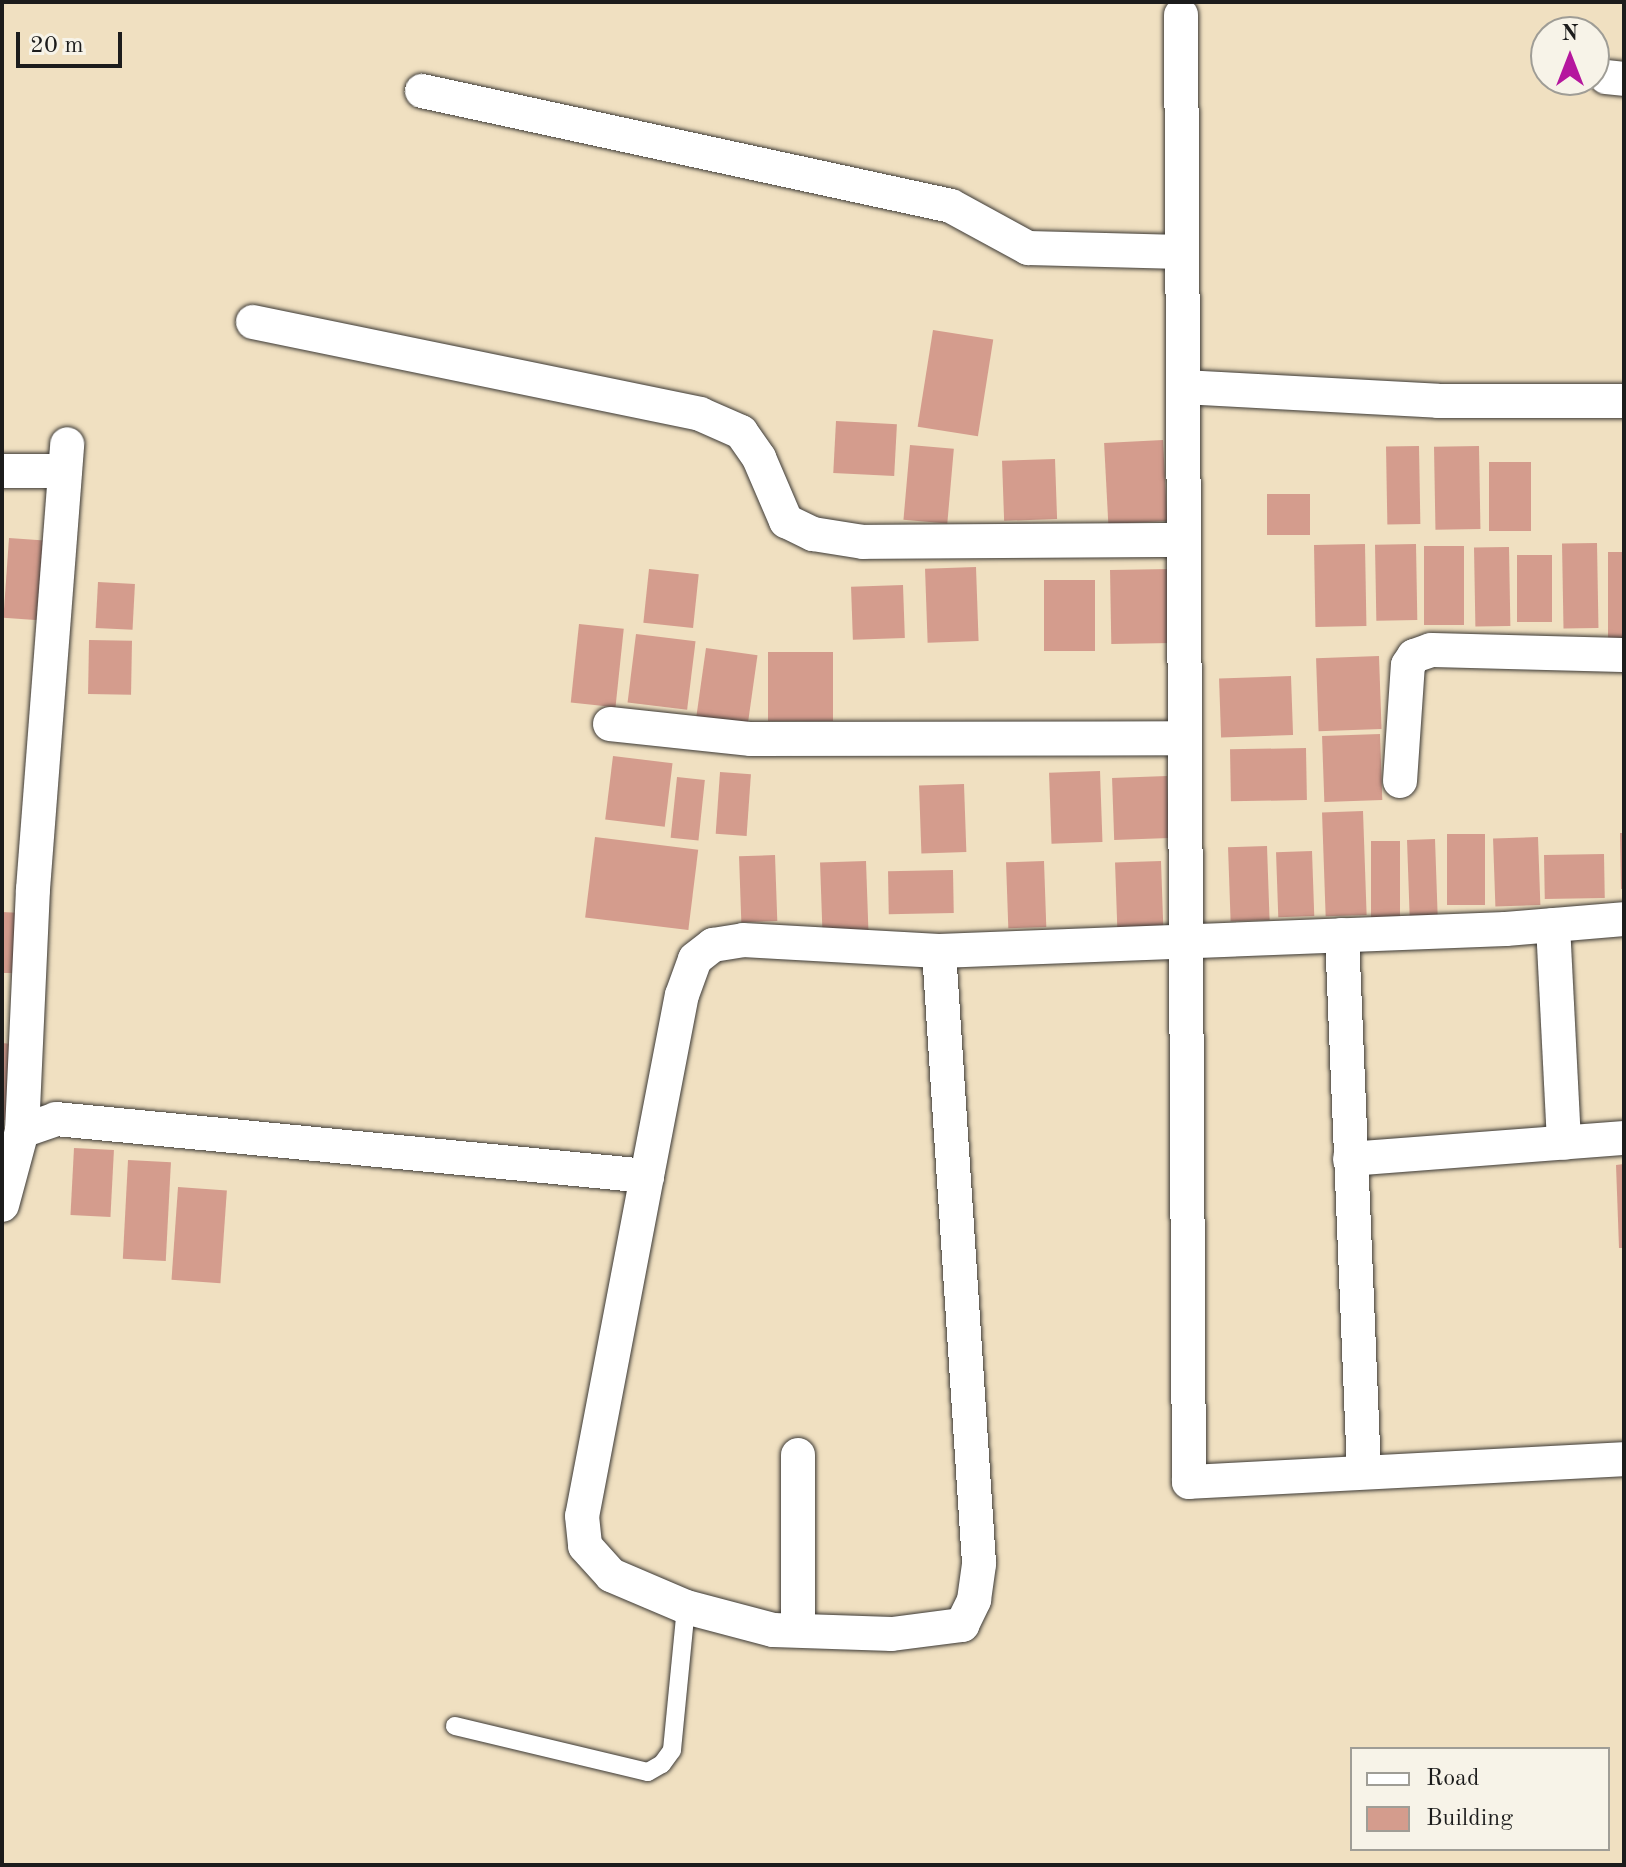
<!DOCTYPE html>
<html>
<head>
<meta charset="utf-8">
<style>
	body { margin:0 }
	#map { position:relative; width:1626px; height:1867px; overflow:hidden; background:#f0e0c1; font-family:"Old Standard TT",serif }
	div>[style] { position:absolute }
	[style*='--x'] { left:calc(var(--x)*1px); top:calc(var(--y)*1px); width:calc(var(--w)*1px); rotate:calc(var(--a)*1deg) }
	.building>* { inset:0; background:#d49c8d; transform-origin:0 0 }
	.roads { filter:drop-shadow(0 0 2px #3c3935) drop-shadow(0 0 2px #3c3935) }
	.service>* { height:18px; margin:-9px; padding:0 9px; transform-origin:9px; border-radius:9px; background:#fff }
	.minor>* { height:34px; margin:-17px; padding:0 17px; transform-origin:17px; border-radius:17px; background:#fff }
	span { translate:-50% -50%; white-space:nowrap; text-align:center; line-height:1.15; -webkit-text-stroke:8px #f7f3e8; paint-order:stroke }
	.frame { position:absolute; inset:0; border:4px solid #1c1c1c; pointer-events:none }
	.legend { position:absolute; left:1350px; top:1747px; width:260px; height:104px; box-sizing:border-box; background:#f7f3e8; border:2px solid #9f9d96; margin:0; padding:10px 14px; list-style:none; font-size:24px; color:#1c1c1c }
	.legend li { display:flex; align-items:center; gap:16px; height:40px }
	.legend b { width:40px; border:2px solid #9f9d96 }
	.north { position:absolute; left:1530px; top:16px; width:80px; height:80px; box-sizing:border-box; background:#f7f3e8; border:2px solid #9f9d96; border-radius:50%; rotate:0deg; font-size:22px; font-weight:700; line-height:32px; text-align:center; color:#1c1c1c }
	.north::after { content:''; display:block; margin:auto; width:28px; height:36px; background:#b5179e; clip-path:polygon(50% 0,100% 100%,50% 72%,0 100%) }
	.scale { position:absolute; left:16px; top:32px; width:106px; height:36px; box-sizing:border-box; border:4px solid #1c1c1c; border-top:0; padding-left:10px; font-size:24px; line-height:28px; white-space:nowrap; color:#1c1c1c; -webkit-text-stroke:6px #f7f3e8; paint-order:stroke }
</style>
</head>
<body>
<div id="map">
	<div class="building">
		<div style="left:933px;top:330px;width:61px;height:98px;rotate:9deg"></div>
		<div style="left:836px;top:421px;width:61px;height:52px;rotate:3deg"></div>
		<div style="left:1163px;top:440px;width:81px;height:59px;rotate:87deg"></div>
		<div style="left:910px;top:445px;width:44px;height:75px;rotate:5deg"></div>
		<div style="left:1419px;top:446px;width:78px;height:33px;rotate:89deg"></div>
		<div style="left:1479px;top:446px;width:83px;height:45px;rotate:89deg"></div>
		<div style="left:1055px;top:459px;width:60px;height:53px;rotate:88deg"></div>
		<div style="left:1489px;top:462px;width:42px;height:69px"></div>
		<div style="left:1267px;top:494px;width:43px;height:41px"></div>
		<div style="left:9px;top:538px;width:39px;height:80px;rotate:4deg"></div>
		<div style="left:1597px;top:543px;width:85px;height:35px;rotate:89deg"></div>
		<div style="left:1365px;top:544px;width:82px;height:51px;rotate:89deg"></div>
		<div style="left:1416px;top:544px;width:76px;height:41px;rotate:89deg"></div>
		<div style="left:1424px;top:546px;width:40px;height:79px"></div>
		<div style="left:1509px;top:547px;width:79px;height:35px;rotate:89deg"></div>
		<div style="left:1608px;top:552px;width:16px;height:88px"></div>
		<div style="left:1517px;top:555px;width:35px;height:67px"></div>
		<div style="left:976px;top:567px;width:74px;height:51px;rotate:88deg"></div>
		<div style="left:649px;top:569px;width:50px;height:54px;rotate:6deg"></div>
		<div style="left:1171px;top:569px;width:74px;height:61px;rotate:89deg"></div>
		<div style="left:1044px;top:580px;width:51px;height:71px"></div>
		<div style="left:98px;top:582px;width:37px;height:46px;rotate:3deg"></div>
		<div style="left:903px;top:585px;width:53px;height:52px;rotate:88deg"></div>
		<div style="left:579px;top:624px;width:45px;height:79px;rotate:6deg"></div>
		<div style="left:636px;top:634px;width:60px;height:69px;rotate:7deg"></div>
		<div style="left:89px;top:640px;width:43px;height:54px;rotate:1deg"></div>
		<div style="left:706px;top:648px;width:52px;height:72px;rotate:8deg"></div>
		<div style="left:768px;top:652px;width:65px;height:69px"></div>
		<div style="left:1379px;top:656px;width:73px;height:63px;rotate:88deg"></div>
		<div style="left:1291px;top:676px;width:59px;height:72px;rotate:88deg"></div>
		<div style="left:1380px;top:734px;width:66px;height:58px;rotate:88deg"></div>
		<div style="left:1306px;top:748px;width:52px;height:76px;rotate:89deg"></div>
		<div style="left:613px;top:756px;width:60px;height:64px;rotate:7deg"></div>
		<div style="left:1100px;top:771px;width:71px;height:51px;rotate:88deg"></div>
		<div style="left:720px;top:772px;width:31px;height:62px;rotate:4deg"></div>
		<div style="left:1167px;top:776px;width:62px;height:55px;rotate:88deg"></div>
		<div style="left:677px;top:777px;width:28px;height:61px;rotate:6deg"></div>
		<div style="left:964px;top:784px;width:68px;height:45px;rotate:88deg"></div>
		<div style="left:1363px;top:811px;width:104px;height:41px;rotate:88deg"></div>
		<div style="clip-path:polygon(1620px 833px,1624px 833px,1624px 889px,1621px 889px)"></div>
		<div style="left:1447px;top:834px;width:38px;height:71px"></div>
		<div style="left:595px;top:837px;width:104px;height:81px;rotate:7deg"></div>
		<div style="left:1538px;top:837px;width:68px;height:45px;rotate:88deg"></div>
		<div style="left:1435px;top:839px;width:76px;height:28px;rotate:88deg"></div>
		<div style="left:1371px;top:841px;width:29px;height:77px"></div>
		<div style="left:1267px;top:846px;width:74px;height:39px;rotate:88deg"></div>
		<div style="left:1312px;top:851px;width:65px;height:36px;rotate:88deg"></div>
		<div style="left:1604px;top:854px;width:44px;height:60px;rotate:89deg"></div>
		<div style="left:775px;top:855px;width:66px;height:36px;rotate:88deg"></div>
		<div style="left:866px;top:861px;width:70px;height:46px;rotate:88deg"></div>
		<div style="left:1044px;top:861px;width:66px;height:38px;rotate:88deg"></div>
		<div style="left:1161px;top:861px;width:68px;height:46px;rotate:88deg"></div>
		<div style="left:953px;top:870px;width:43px;height:65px;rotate:89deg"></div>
		<div style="clip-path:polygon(2px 912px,22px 913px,19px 973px,2px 973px)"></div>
		<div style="clip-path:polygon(2px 1043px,12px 1044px,7px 1120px,2px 1120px)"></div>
		<div style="left:74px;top:1148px;width:40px;height:67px;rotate:3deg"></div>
		<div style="left:128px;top:1160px;width:43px;height:99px;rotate:3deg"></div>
		<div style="clip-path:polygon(1624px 1164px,1624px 1248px,1619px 1248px,1616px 1165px)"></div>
		<div style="left:178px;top:1187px;width:49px;height:93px;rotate:4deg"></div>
	</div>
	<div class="roads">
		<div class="service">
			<div style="--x:455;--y:1726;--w:198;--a:13.4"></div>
			<div style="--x:648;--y:1772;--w:16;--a:-30"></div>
			<div style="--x:662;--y:1764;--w:17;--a:-54"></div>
			<div style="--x:672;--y:1750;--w:144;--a:-84.4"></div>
		</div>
		<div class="minor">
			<div style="--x:1181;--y:15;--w:1467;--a:89.69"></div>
			<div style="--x:1189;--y:1482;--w:436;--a:-3"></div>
			<div style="--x:1606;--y:77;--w:18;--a:6"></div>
			<div style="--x:422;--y:91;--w:541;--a:12.26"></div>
			<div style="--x:951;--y:206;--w:88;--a:28.6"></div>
			<div style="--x:1028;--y:248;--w:154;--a:1.5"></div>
			<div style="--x:253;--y:322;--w:456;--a:11.6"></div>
			<div style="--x:700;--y:414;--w:45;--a:23.7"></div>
			<div style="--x:741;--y:432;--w:32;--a:55"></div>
			<div style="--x:759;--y:458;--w:69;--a:66.8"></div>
			<div style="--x:786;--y:521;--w:30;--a:26"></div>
			<div style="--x:813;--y:534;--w:51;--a:9.1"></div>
			<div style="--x:863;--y:542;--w:321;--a:-0.4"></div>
			<div style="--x:1183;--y:387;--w:255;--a:3.1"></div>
			<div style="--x:1438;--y:401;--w:186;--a:0"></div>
			<div style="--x:2;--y:471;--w:63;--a:0"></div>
			<div style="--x:610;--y:724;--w:142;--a:6.1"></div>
			<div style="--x:751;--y:739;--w:434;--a:-0.1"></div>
			<div style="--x:1400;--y:781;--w:116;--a:-86.1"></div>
			<div style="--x:1408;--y:665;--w:11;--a:-56"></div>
			<div style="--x:1414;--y:656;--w:18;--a:-19"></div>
			<div style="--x:1431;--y:650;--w:193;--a:1.5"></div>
			<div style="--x:1553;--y:925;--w:218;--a:87.1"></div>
			<div style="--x:1342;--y:935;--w:537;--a:87.65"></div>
			<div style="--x:22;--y:1131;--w:242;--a:-87.4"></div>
			<div style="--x:33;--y:889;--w:446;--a:-85.6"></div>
			<div style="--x:1350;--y:1159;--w:275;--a:-4.4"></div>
			<div style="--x:647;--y:1176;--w:346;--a:100.8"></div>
			<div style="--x:582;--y:1516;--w:30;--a:84"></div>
			<div style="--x:585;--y:1546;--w:39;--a:48"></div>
			<div style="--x:611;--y:1575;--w:82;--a:23.1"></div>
			<div style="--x:686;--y:1607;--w:90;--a:14.8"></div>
			<div style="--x:773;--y:1630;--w:119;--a:1.9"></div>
			<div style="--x:892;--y:1634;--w:71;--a:-7.3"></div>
			<div style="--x:962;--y:1625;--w:28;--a:-64"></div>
			<div style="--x:974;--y:1600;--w:37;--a:-82"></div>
			<div style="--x:979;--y:1563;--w:613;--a:-93.74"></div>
			<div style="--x:2;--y:1205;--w:77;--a:-74.9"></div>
			<div style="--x:22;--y:1131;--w:36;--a:-19"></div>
			<div style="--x:56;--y:1119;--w:594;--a:5.51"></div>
			<div style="--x:647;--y:1176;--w:184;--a:-79.1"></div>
			<div style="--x:682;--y:995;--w:38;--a:-70"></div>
			<div style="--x:695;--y:959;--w:23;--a:-38"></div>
			<div style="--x:713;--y:945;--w:30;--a:-9"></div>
			<div style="--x:743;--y:940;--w:196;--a:3.2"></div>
			<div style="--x:939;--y:951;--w:567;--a:-2.22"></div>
			<div style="--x:1506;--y:929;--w:118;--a:-4.8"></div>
			<div style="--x:798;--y:1455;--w:175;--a:90"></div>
		</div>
	</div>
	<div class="frame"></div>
	<ul class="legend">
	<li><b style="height:10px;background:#fff"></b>Road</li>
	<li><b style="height:22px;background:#d49c8d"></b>Building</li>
	</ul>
	<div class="north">N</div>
	<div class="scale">20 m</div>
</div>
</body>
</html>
